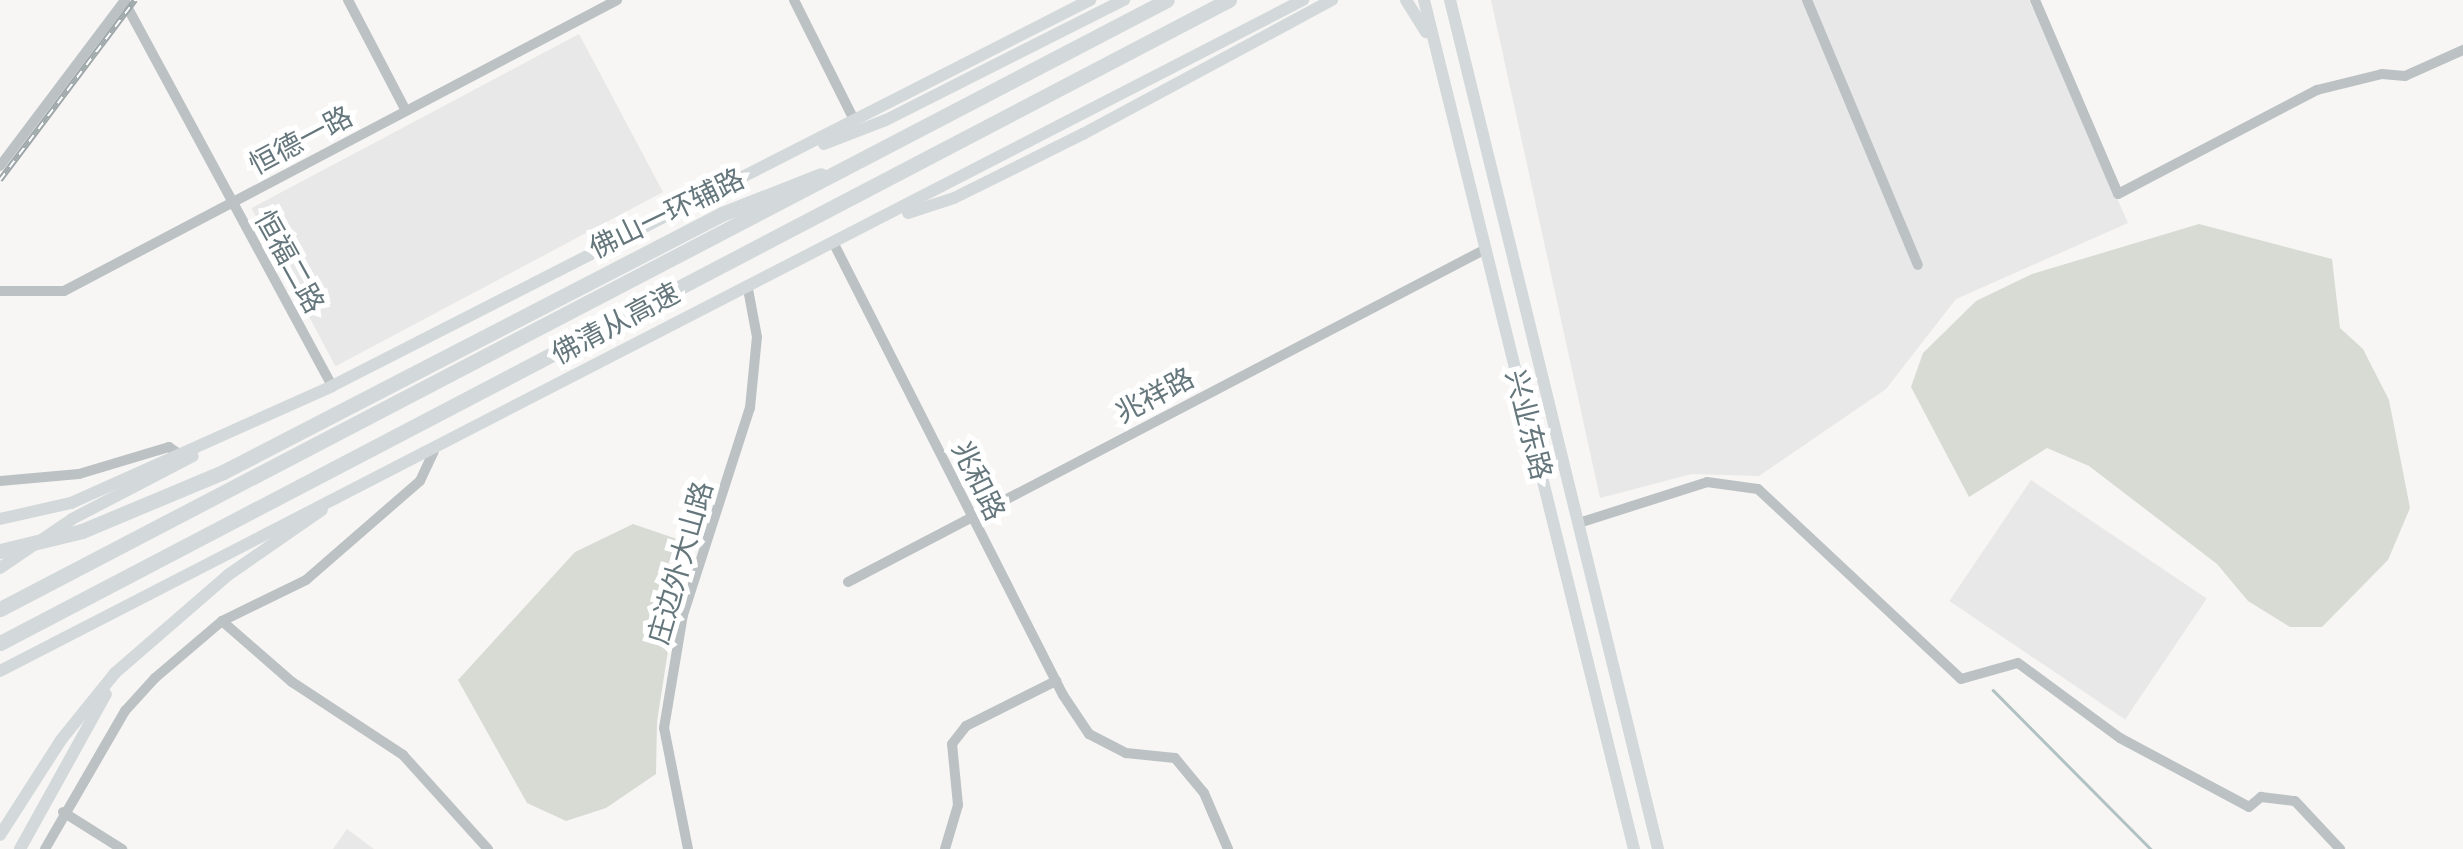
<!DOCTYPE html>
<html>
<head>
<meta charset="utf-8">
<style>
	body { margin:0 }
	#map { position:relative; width:2463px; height:849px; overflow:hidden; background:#f7f6f4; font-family:"Fira Sans","Noto Sans SC",sans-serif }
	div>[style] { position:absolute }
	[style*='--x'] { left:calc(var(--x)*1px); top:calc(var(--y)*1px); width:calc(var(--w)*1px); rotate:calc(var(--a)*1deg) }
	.built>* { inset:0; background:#e8e8e8; transform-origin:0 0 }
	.green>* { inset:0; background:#d8dbd4 }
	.stream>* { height:2.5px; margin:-1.25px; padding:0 1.25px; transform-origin:1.25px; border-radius:1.25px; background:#b2c2c2 }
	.minor>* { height:10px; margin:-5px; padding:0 5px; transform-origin:5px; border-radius:5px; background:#bcc2c4 }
	.major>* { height:12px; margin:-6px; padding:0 6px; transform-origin:6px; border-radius:6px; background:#d3d9da }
	.highway>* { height:15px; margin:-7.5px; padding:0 7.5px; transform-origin:7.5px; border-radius:7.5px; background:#d3d9da }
	.rail>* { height:6px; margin-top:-3px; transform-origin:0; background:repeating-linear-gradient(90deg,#fff 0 8px,#9da6a8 0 16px); box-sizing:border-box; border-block:2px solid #9da6a8 }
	span { translate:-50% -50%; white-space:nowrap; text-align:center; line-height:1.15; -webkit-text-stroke:10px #fff; paint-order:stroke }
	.street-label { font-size:28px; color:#65777c }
</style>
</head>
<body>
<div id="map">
	<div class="built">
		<div style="clip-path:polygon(1491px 0,2029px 0,2128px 223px,1956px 299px,1886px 389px,1759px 476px,1692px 474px,1600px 498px)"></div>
		<div style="left:579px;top:34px;width:179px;height:371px;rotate:62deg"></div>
		<div style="left:2031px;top:480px;width:212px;height:146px;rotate:34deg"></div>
		<div style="clip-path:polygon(347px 829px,374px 849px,333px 849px)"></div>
	</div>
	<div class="green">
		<div style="clip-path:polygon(2199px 224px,2332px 259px,2340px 328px,2363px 349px,2389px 400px,2410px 508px,2388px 560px,2322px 627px,2290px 627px,2248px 601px,2217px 564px,2089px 466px,2047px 448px,1969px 497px,1911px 387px,1923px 353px,1976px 301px,2032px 274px)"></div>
		<div style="clip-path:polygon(633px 524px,677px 539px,681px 566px,657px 722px,656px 774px,606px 808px,566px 821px,527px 803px,458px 680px,575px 552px)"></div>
	</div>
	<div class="stream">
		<div style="--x:1993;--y:690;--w:224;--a:45.2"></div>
	</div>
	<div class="minor">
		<div style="--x:348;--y:0;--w:125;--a:62.4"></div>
		<div style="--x:794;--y:0;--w:134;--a:63.4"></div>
		<div style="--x:1807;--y:0;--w:287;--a:67.3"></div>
		<div style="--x:2035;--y:0;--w:211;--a:66.8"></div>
		<div style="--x:2118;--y:194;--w:225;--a:-27.6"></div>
		<div style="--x:2317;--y:90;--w:67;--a:-13.8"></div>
		<div style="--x:2382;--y:74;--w:23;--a:5"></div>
		<div style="--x:2405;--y:76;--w:64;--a:-24.1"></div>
		<div style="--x:124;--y:1;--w:438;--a:61.6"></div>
		<div style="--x:0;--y:166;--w:208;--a:-53"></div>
		<div style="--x:834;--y:244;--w:506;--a:63.08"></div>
		<div style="--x:1063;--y:695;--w:47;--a:56.3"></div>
		<div style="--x:1089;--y:734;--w:42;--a:27.2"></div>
		<div style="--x:1126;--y:753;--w:49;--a:5.8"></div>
		<div style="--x:1175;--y:758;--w:45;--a:50.4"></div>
		<div style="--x:1204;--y:793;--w:61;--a:66.8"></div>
		<div style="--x:0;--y:291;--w:64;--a:0"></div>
		<div style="--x:64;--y:291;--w:625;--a:-27.75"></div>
		<div style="--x:0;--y:481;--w:79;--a:-5.1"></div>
		<div style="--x:79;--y:474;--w:94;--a:-16.7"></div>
		<div style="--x:169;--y:447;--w:12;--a:35"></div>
		<div style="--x:1582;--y:522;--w:131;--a:-17.7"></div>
		<div style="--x:1707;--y:482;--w:51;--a:7.8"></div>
		<div style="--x:1758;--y:489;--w:278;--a:43.1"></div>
		<div style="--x:1961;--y:679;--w:59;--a:-15.7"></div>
		<div style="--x:2018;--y:663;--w:127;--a:36.3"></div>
		<div style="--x:2120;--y:738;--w:146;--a:28.1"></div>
		<div style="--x:2249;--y:807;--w:16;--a:-40"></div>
		<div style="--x:2261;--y:797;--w:34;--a:7"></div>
		<div style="--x:2295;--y:801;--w:66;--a:46.8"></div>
		<div style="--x:848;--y:582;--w:717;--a:-27.57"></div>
		<div style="--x:222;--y:621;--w:93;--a:41.1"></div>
		<div style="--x:292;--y:682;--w:133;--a:33.3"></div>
		<div style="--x:403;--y:755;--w:127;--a:47.9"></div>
		<div style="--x:63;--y:812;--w:70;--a:32.1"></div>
		<div style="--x:45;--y:849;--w:160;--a:-59.9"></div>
		<div style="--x:125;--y:711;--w:45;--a:-47.7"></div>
		<div style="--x:155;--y:678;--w:88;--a:-40.4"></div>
		<div style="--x:222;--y:621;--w:93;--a:-26"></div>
		<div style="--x:306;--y:580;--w:151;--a:-41"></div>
		<div style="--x:420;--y:481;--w:33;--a:-65"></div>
		<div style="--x:688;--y:849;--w:123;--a:-101.2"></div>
		<div style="--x:664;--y:728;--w:115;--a:-80.5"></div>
		<div style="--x:683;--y:615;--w:218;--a:-72.1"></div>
		<div style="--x:750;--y:408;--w:71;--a:-84.4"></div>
		<div style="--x:757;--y:337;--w:49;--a:-100.6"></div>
		<div style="--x:945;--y:849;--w:46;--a:-73.5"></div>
		<div style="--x:958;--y:805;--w:61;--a:-95.6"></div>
		<div style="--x:952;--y:744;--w:23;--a:-52"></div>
		<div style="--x:966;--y:726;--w:101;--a:-26.6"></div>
	</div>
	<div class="major">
		<div style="--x:1406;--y:0;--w:38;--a:58"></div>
		<div style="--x:1424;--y:0;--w:875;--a:76.11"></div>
		<div style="--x:1450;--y:0;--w:874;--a:76.23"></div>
		<div style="--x:824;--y:144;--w:66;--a:-21.2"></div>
		<div style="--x:886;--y:120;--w:267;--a:-26.8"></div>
		<div style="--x:908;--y:213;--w:48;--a:-18.1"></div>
		<div style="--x:954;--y:198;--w:144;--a:-26.4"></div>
		<div style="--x:1083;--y:134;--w:283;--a:-28.3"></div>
		<div style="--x:0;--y:519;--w:73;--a:-12.7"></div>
		<div style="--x:71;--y:503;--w:286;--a:-24.1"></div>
		<div style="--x:332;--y:386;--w:851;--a:-26.99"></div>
		<div style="--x:0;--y:568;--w:87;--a:-34.2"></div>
		<div style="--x:72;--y:519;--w:136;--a:-27.5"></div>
		<div style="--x:0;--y:671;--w:1466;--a:-27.25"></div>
		<div style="--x:0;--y:835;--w:113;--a:-57.3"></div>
		<div style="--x:61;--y:740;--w:86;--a:-51.1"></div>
		<div style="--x:115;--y:673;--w:150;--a:-40.9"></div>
		<div style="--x:228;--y:575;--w:114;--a:-34.7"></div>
		<div style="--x:20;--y:849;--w:177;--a:-61"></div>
	</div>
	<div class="highway">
		<div style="--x:0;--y:551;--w:84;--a:-13.7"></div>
		<div style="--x:82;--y:531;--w:153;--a:-22.7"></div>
		<div style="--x:223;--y:472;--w:562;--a:-27.34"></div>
		<div style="--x:722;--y:214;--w:106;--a:-21.5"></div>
		<div style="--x:0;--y:609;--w:1316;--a:-27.56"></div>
		<div style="--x:0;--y:643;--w:1387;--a:-27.62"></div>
	</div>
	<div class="rail">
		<div style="--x:0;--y:180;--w:225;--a:-53.1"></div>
	</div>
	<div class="street-label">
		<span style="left:301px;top:141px;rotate:-28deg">恒德一路</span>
		<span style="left:667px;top:214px;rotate:-26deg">佛山一环辅路</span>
		<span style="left:289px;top:262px;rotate:61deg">恒福二路</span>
		<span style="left:616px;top:324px;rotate:-28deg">佛清从高速</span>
		<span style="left:1155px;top:396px;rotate:-28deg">兆祥路</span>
		<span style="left:1528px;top:425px;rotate:76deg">兴业东路</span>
		<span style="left:978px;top:481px;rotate:64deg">兆和路</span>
		<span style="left:681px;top:563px;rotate:-74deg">庄边外大山路</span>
	</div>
</div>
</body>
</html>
